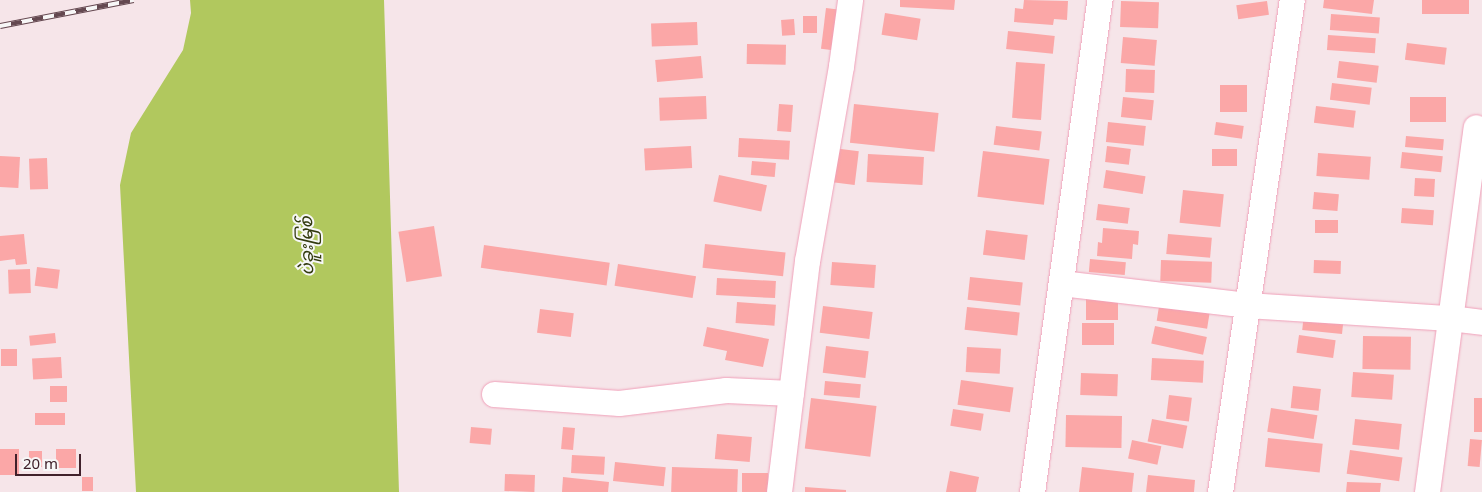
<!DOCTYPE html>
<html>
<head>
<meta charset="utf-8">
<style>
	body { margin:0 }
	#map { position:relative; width:1482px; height:492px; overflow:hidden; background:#f6e5e9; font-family:"Noto Sans","Noto Sans Myanmar",sans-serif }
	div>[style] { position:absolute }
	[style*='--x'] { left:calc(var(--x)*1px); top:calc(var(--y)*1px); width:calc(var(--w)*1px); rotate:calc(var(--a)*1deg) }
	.water>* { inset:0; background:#b1c85e }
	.building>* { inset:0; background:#fba7a7; transform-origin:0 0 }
	.roads { filter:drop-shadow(0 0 1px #f0a0b9) drop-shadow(0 0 1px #f0a0b9) }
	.minor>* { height:25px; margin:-12.5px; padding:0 12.5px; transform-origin:12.5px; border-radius:12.5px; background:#fff }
	.rail>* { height:5.5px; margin-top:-2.75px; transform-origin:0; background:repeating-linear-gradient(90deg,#f7f7f7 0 11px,#644850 0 22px); box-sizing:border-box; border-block:1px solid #644850 }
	span { translate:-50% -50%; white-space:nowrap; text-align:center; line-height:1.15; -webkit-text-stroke:4px #f7f7f7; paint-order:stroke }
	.water-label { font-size:18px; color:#323a0e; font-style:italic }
	.scale { position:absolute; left:15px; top:454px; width:66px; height:22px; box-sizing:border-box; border:2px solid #40212b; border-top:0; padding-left:6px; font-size:15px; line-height:18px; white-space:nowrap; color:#40212b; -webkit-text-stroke:4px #f7f7f7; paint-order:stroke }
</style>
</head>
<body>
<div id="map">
	<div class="water">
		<div style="clip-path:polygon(190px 0,384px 0,399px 492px,136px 492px,120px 185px,131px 133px,183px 50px,191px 13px)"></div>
	</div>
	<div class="building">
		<div style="clip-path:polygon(900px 0,955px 0,954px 10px,900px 7px)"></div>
		<div style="clip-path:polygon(1024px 0,1068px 1px,1067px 20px,1054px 19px,1053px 25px,1014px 22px,1015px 8px,1023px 9px)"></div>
		<div style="clip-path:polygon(1324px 0,1374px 0,1372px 14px,1323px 8px)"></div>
		<div style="left:1422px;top:0;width:47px;height:14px"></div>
		<div style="left:1121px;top:1px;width:38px;height:26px;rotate:2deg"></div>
		<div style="left:1267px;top:1px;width:14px;height:31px;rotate:82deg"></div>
		<div style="left:826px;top:8px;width:16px;height:41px;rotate:7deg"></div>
		<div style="left:885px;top:13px;width:36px;height:22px;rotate:9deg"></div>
		<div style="left:1331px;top:14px;width:49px;height:16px;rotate:4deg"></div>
		<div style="left:803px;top:16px;width:14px;height:17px"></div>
		<div style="left:794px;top:19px;width:16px;height:13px;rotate:86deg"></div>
		<div style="left:697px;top:22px;width:23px;height:46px;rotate:88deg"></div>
		<div style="left:1008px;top:31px;width:47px;height:18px;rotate:6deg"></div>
		<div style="left:1328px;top:35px;width:48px;height:15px;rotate:4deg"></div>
		<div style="left:1123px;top:37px;width:34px;height:26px;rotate:5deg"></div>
		<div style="left:1407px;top:43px;width:40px;height:17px;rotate:7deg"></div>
		<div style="left:747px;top:44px;width:39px;height:20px;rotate:1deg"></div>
		<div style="left:701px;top:56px;width:22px;height:46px;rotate:85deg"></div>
		<div style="left:1339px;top:61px;width:40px;height:17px;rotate:7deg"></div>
		<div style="left:1016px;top:62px;width:29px;height:56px;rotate:4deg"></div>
		<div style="left:1126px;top:69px;width:29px;height:23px;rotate:2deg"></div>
		<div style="left:1332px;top:83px;width:40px;height:17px;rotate:7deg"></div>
		<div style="left:1220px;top:85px;width:27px;height:27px"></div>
		<div style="left:706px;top:96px;width:23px;height:47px;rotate:88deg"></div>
		<div style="left:1123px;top:97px;width:31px;height:20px;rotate:6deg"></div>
		<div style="left:1410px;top:97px;width:36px;height:25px"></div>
		<div style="left:779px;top:104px;width:14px;height:27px;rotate:4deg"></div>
		<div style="left:854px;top:104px;width:85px;height:39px;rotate:6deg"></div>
		<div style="left:1316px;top:106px;width:40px;height:17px;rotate:7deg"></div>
		<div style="left:1108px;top:122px;width:38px;height:20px;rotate:6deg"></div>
		<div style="left:1216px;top:122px;width:28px;height:13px;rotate:8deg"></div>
		<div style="left:996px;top:126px;width:46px;height:19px;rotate:7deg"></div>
		<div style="left:1406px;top:136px;width:38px;height:11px;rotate:5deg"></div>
		<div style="left:739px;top:138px;width:51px;height:19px;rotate:3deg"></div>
		<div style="left:691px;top:146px;width:22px;height:47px;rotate:87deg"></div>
		<div style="left:1107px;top:146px;width:24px;height:16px;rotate:7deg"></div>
		<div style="left:833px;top:148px;width:26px;height:34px;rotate:7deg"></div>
		<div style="left:1212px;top:149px;width:25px;height:17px"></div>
		<div style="left:983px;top:151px;width:67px;height:46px;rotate:7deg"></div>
		<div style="left:1402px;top:152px;width:41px;height:16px;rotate:6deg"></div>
		<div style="left:1318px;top:153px;width:53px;height:23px;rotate:4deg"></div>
		<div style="left:868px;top:154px;width:56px;height:28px;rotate:3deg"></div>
		<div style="left:0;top:156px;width:20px;height:31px;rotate:3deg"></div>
		<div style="left:47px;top:158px;width:31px;height:18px;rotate:88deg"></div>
		<div style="left:752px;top:161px;width:24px;height:14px;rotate:5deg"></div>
		<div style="left:1106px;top:170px;width:40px;height:18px;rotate:9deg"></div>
		<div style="left:719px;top:175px;width:49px;height:27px;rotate:12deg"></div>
		<div style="left:1415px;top:178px;width:20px;height:18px;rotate:3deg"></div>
		<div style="left:1183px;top:190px;width:41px;height:33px;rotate:6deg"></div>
		<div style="left:1314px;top:192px;width:25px;height:17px;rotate:5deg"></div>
		<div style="left:1098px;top:204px;width:32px;height:16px;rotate:7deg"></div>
		<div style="left:1402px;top:208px;width:32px;height:15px;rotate:4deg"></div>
		<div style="left:1315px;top:220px;width:23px;height:13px"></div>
		<div style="left:434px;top:226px;width:51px;height:36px;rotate:81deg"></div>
		<div style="clip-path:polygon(1103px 228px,1139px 231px,1138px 245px,1133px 244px,1132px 259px,1097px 256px,1098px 242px,1102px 243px)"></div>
		<div style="left:986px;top:230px;width:42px;height:25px;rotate:7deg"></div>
		<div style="clip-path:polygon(24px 234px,27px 264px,16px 265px,15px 259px,0 261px,0 236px)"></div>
		<div style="left:1168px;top:234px;width:44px;height:20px;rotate:5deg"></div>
		<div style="left:705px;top:244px;width:81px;height:24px;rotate:6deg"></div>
		<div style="left:484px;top:245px;width:127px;height:23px;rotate:8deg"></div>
		<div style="left:1090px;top:259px;width:36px;height:13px;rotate:5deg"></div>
		<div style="left:1161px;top:260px;width:51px;height:21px;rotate:2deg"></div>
		<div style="left:1314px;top:260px;width:27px;height:13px;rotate:2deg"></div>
		<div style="left:832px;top:262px;width:44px;height:23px;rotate:4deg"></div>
		<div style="left:618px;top:264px;width:79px;height:22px;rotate:9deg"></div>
		<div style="left:37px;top:267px;width:23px;height:19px;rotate:7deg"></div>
		<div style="left:30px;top:269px;width:24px;height:22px;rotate:88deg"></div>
		<div style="left:970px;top:277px;width:53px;height:23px;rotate:6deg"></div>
		<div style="left:717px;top:278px;width:59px;height:17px;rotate:3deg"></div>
		<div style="left:1086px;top:297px;width:32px;height:23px"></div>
		<div style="left:1160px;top:300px;width:51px;height:21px;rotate:9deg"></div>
		<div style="left:737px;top:302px;width:39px;height:21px;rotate:4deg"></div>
		<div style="left:823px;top:306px;width:50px;height:27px;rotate:7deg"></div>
		<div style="left:967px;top:307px;width:53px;height:23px;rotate:6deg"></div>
		<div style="left:540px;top:309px;width:34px;height:24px;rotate:7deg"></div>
		<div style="left:1304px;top:313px;width:40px;height:17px;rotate:6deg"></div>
		<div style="left:1082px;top:323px;width:32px;height:22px"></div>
		<div style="left:1155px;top:326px;width:53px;height:18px;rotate:12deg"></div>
		<div style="clip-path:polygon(707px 327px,769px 339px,763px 367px,725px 360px,727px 351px,703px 346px)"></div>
		<div style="left:55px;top:333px;width:10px;height:26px;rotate:84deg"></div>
		<div style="left:1299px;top:335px;width:37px;height:18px;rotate:8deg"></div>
		<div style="left:1363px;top:336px;width:48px;height:33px;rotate:1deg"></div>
		<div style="left:826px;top:346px;width:43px;height:27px;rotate:7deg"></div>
		<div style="left:967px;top:347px;width:34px;height:25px;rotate:3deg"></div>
		<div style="left:1px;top:349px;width:16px;height:17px"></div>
		<div style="left:61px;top:357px;width:21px;height:29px;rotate:87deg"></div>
		<div style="left:1152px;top:358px;width:52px;height:22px;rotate:3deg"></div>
		<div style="left:1353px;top:372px;width:41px;height:25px;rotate:4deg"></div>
		<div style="left:1081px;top:373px;width:37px;height:22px;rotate:2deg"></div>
		<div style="left:961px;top:380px;width:53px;height:25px;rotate:8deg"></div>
		<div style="left:825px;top:381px;width:36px;height:14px;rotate:5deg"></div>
		<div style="left:50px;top:386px;width:17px;height:16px"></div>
		<div style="left:1293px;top:386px;width:28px;height:22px;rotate:6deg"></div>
		<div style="left:1169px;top:395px;width:23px;height:24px;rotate:7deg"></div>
		<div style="left:811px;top:398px;width:66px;height:51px;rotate:7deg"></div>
		<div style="left:1474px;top:398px;width:8px;height:34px"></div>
		<div style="left:1271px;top:408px;width:47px;height:24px;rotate:9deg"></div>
		<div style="left:953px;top:409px;width:31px;height:17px;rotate:9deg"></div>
		<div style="left:35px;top:413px;width:30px;height:12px"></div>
		<div style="left:1066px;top:415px;width:56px;height:32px;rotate:1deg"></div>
		<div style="left:1152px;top:419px;width:36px;height:23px;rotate:11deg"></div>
		<div style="left:1355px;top:419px;width:47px;height:26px;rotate:6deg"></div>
		<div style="left:471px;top:427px;width:21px;height:16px;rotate:5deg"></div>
		<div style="left:563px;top:427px;width:12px;height:22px;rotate:5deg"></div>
		<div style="left:717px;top:434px;width:35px;height:25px;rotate:5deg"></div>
		<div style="left:1268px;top:438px;width:55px;height:29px;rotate:6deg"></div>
		<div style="left:1470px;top:439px;width:12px;height:27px;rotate:5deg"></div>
		<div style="left:1132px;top:440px;width:30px;height:19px;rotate:12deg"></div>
		<div style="left:0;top:449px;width:19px;height:26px"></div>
		<div style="left:56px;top:449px;width:20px;height:19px"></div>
		<div style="left:1350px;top:450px;width:53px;height:24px;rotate:8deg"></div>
		<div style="left:29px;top:451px;width:13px;height:16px"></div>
		<div style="left:572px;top:455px;width:33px;height:18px;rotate:3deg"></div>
		<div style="left:615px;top:462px;width:51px;height:19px;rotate:6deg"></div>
		<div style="left:672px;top:467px;width:66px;height:25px;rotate:2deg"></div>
		<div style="clip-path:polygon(1082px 467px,1134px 473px,1132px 492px,1079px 492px)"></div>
		<div style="clip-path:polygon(950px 471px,979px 477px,976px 492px,946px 492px)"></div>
		<div style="left:742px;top:473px;width:26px;height:19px"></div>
		<div style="left:505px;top:474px;width:30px;height:17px;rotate:2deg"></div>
		<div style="clip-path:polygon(1148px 475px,1195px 480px,1194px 492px,1146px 492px)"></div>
		<div style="left:82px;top:477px;width:11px;height:14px"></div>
		<div style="clip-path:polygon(563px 477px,609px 482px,608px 492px,562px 492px)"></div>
		<div style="clip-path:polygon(1347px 482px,1381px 483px,1380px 492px,1346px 492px)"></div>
		<div style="clip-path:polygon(805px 487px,846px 490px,846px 492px,805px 492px)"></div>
	</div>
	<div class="roads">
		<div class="minor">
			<div style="--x:1061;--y:283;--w:187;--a:6.7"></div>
			<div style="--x:1247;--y:305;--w:203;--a:3.7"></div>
			<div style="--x:1450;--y:318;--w:32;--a:7"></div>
			<div style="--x:494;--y:394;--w:125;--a:4.1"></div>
			<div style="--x:619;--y:403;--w:108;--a:-6.9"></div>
			<div style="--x:726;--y:390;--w:65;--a:2.6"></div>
			<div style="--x:779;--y:492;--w:233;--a:-83.1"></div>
			<div style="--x:807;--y:261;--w:198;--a:-80.1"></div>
			<div style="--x:841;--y:66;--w:67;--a:-82.2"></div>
			<div style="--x:1032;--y:492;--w:497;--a:-82.2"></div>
			<div style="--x:1220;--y:492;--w:497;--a:-81.7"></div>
			<div style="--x:1427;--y:492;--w:368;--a:-82.4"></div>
		</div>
	</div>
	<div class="rail">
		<div style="--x:0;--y:26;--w:136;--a:-11"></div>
	</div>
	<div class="water-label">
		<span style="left:306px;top:246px;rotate:-91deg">ပဲခူးမြစ်</span>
	</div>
	<div class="scale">20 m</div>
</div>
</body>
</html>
